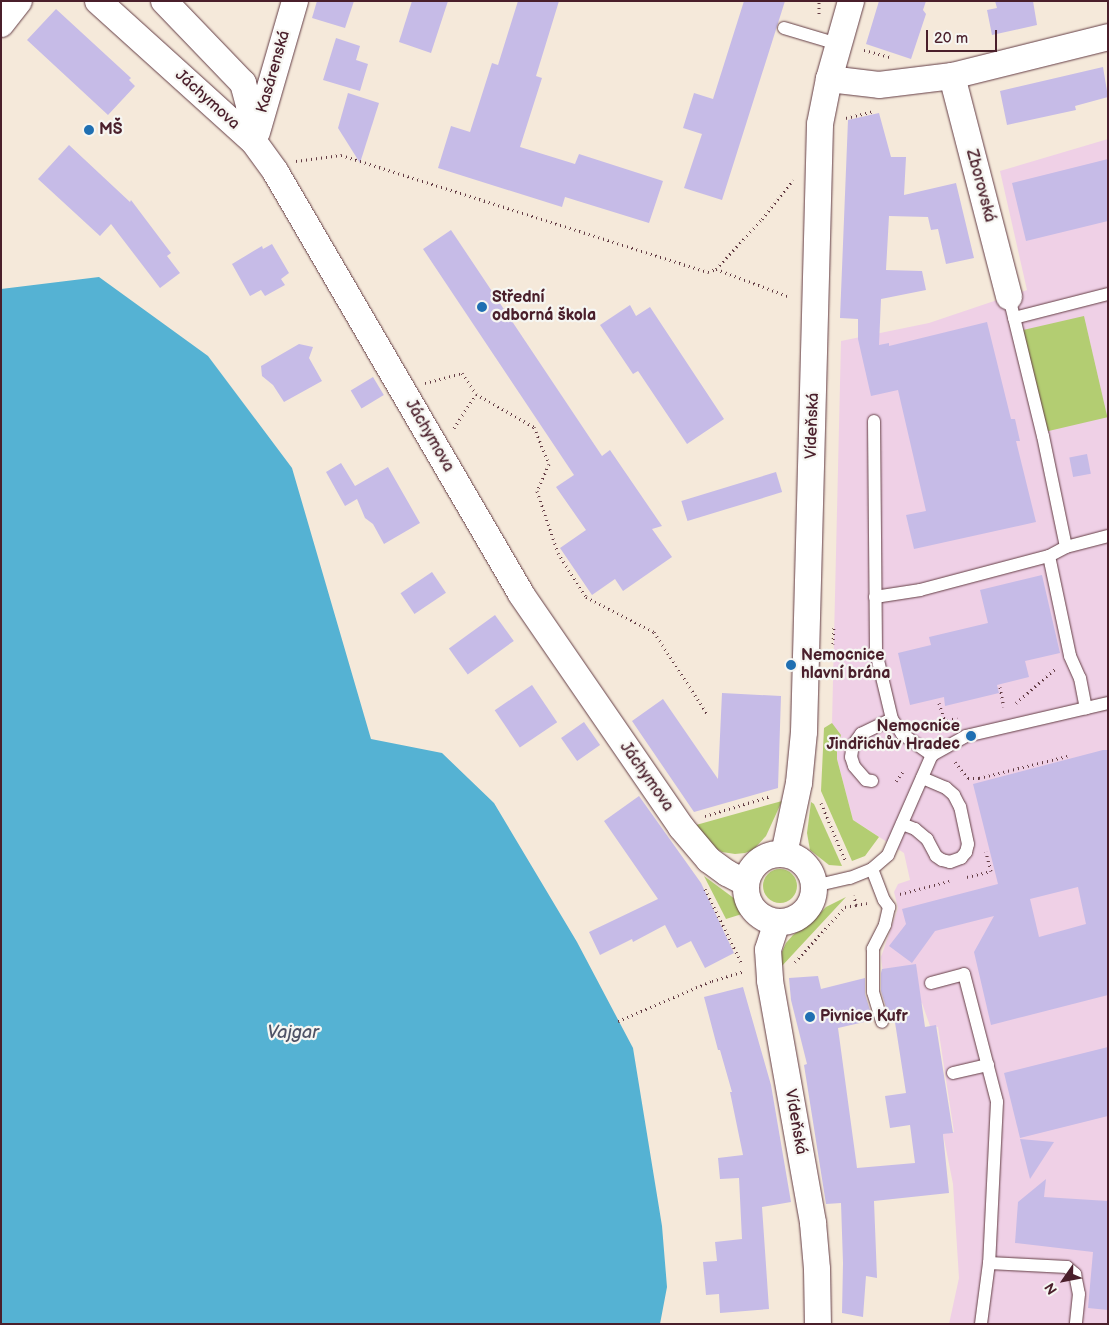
<!DOCTYPE html>
<html>
<head>
<meta charset="utf-8">
<style>
	body { margin:0 }
	#map { position:relative; width:1109px; height:1325px; overflow:hidden; background:#f5e9da; font-family:"Balsamiq Sans",sans-serif }
	div>[style] { position:absolute }
	[style*='--x'] { left:calc(var(--x)*1px); top:calc(var(--y)*1px); width:calc(var(--w)*1px); rotate:calc(var(--a)*1deg) }
	.built>* { inset:0; background:#efd0e6 }
	.green>* { inset:0; background:#b3cd72; transform-origin:0 0 }
	.round { border-radius:50% }
	.water>* { inset:0; background:#55b2d3 }
	.building>* { inset:0; background:#c6bbe7; transform-origin:0 0 }
	.path>* { height:3px; margin-top:-1.5px; transform-origin:0; background:repeating-linear-gradient(90deg,#643d45 0 1px,transparent 0 5px) }
	.roads { filter:drop-shadow(0 0 1px #643d45) drop-shadow(0 0 1px #643d45) }
	.service>* { height:12px; margin:-6px; padding:0 6px; transform-origin:6px; border-radius:6px; background:#fff }
	.minor>* { height:26px; margin:-13px; padding:0 13px; transform-origin:13px; border-radius:13px; background:#fff }
	.minor>.ring { margin:-13px; padding:0; box-sizing:content-box; background:none; border:26px solid #fff; border-radius:50% }
	.dots>* { width:14px; height:14px; translate:-50% -50%; box-sizing:border-box; border:2px solid #f6f6f2; border-radius:50% }
	span { translate:-50% -50%; white-space:nowrap; text-align:center; line-height:1.15; -webkit-text-stroke:4.5px #f6f6f2; paint-order:stroke }
	.street-label { font-size:16px; color:#4a1f2b }
	.poi-label { font-size:16px; color:#4a1f2b; font-weight:700 }
	.left { translate:0 -50%; text-align:left }
	.right { translate:-100% -50%; text-align:right }
	.water-label { font-size:18px; color:#4e5266; font-style:italic }
	.frame { position:absolute; inset:0; border:2px solid #4a1f2b; pointer-events:none }
	.north { position:absolute; left:1039px; top:1255px; width:50px; height:50px; -webkit-text-stroke:4px #f6f6f2; paint-order:stroke; rotate:237deg; font-size:14px; font-weight:700; line-height:20px; text-align:center; color:#4a1f2b }
	.north::after { content:''; display:block; margin:auto; width:18px; height:22px; background:#4a1f2b; clip-path:polygon(50% 0,100% 100%,50% 72%,0 100%) }
	.scale { position:absolute; left:926px; top:30px; width:71px; height:22px; box-sizing:border-box; border:2px solid #4a1f2b; border-top:0; padding-left:6px; font-size:15px; line-height:18px; white-space:nowrap; color:#4a1f2b; -webkit-text-stroke:4px #f6f6f2; paint-order:stroke }
</style>
</head>
<body>
<div id="map">
	<div class="built">
		<div style="clip-path:polygon(1108px 139px,1108px 1324px,949px 1324px,959px 1278px,953px 1184px,943px 1134px,954px 1132px,938px 1027px,930px 1026px,922px 1003px,887px 1007px,881px 957px,898px 908px,894px 892px,898px 884px,910px 880px,904px 853px,853px 820px,837px 759px,832px 723px,841px 341px,929px 323px,1027px 290px,1000px 171px)"></div>
	</div>
	<div class="green">
		<div style="left:1084px;top:316px;width:104px;height:68px;rotate:77deg"></div>
		<div style="clip-path:polygon(832px 723px,841px 735px,837px 749px,837px 759px,853px 820px,879px 837px,865px 856px,852px 861px,821px 791px,824px 728px)"></div>
		<div style="clip-path:polygon(782px 801px,766px 836px,753px 850px,745px 853px,735px 854px,722px 852px,711px 845px,696px 825px)"></div>
		<div style="clip-path:polygon(811px 802px,814px 804px,842px 866px,829px 865px,810px 850px,807px 833px)"></div>
		<div class="round" style="left:763px;top:869px;width:34px;height:34px"></div>
		<div style="clip-path:polygon(704px 876px,735px 899px,742px 914px,726px 919px)"></div>
		<div style="clip-path:polygon(846px 897px,781px 967px,781px 954px,786px 943px,793px 935px,811px 922px,826px 907px)"></div>
	</div>
	<div class="water">
		<div style="clip-path:polygon(99px 277px,208px 356px,292px 468px,371px 739px,442px 753px,494px 803px,577px 942px,633px 1048px,662px 1226px,667px 1287px,660px 1324px,1px 1324px,1px 289px)"></div>
	</div>
	<div class="building">
		<div style="clip-path:polygon(317px 1px,354px 1px,345px 28px,312px 18px)"></div>
		<div style="clip-path:polygon(412px 1px,448px 1px,431px 53px,399px 42px)"></div>
		<div style="clip-path:polygon(518px 1px,559px 1px,536px 76px,542px 78px,520px 147px,575px 164px,579px 154px,663px 181px,649px 223px,565px 197px,562px 207px,438px 168px,451px 126px,470px 132px,492px 63px,498px 65px)"></div>
		<div style="clip-path:polygon(744px 1px,785px 1px,722px 200px,684px 188px,702px 134px,683px 128px,694px 93px,713px 99px)"></div>
		<div style="clip-path:polygon(879px 1px,926px 1px,923px 10px,926px 14px,911px 59px,866px 44px)"></div>
		<div style="clip-path:polygon(995px 1px,1033px 1px,1037px 25px,992px 35px,987px 10px,997px 8px)"></div>
		<div style="clip-path:polygon(56px 9px,131px 78px,129px 80px,135px 86px,108px 115px,27px 40px)"></div>
		<div style="clip-path:polygon(336px 38px,360px 46px,356px 60px,368px 64px,360px 91px,323px 80px)"></div>
		<div style="clip-path:polygon(1103px 67px,1108px 97px,1075px 106px,1076px 110px,1007px 125px,1000px 91px)"></div>
		<div style="clip-path:polygon(348px 93px,379px 103px,360px 163px,338px 128px)"></div>
		<div style="clip-path:polygon(879px 113px,891px 157px,906px 157px,904px 195px,956px 183px,974px 258px,946px 264px,938px 229px,931px 230px,928px 217px,889px 216px,886px 270px,922px 271px,926px 290px,881px 299px,879px 345px,889px 343px,889px 346px,987px 322px,1011px 419px,1015px 419px,1020px 441px,1016px 441px,1036px 522px,914px 549px,906px 515px,926px 511px,898px 390px,871px 396px,858px 339px,858px 319px,840px 318px,848px 120px)"></div>
		<div style="clip-path:polygon(69px 145px,130px 202px,131px 200px,171px 253px,167px 256px,180px 273px,160px 288px,111px 224px,100px 236px,38px 179px)"></div>
		<div style="clip-path:polygon(1108px 159px,1108px 221px,1026px 241px,1012px 183px)"></div>
		<div style="clip-path:polygon(451px 230px,602px 456px,610px 450px,662px 526px,652px 529px,672px 557px,623px 591px,615px 579px,592px 595px,560px 548px,586px 530px,556px 487px,574px 475px,423px 249px)"></div>
		<div style="clip-path:polygon(272px 244px,289px 273px,281px 279px,285px 285px,265px 296px,261px 290px,250px 296px,232px 264px,262px 246px,263px 249px)"></div>
		<div style="clip-path:polygon(630px 305px,636px 316px,650px 307px,724px 419px,687px 444px,638px 371px,633px 374px,600px 325px)"></div>
		<div style="clip-path:polygon(299px 344px,313px 347px,309px 358px,322px 381px,284px 402px,273px 385px,262px 376px,261px 366px)"></div>
		<div style="left:373px;top:377px;width:21px;height:26px;rotate:59deg"></div>
		<div style="left:1087px;top:454px;width:20px;height:18px;rotate:79deg"></div>
		<div style="clip-path:polygon(341px 463px,355px 486px,388px 467px,420px 523px,384px 544px,373px 524px,365px 518px,357px 499px,345px 506px,326px 472px)"></div>
		<div style="left:776px;top:472px;width:21px;height:99px;rotate:73deg"></div>
		<div style="left:432px;top:572px;width:25px;height:38px;rotate:56deg"></div>
		<div style="clip-path:polygon(1042px 575px,1060px 653px,1025px 661px,1029px 677px,997px 685px,999px 693px,945px 706px,944px 697px,910px 705px,898px 653px,931px 645px,929px 637px,988px 623px,980px 590px)"></div>
		<div style="left:495px;top:615px;width:32px;height:57px;rotate:54deg"></div>
		<div style="left:532px;top:685px;width:45px;height:45px;rotate:56deg"></div>
		<div style="clip-path:polygon(722px 693px,781px 696px,778px 788px,694px 812px,632px 721px,663px 699px,718px 779px)"></div>
		<div style="left:584px;top:722px;width:28px;height:28px;rotate:55deg"></div>
		<div style="clip-path:polygon(evenodd,1103px 750px,1108px 750px,1108px 995px,991px 1025px,974px 952px,994px 916px,935px 931px,912px 963px,889px 946px,906px 924px,902px 909px,998px 884px,973px 784px,1103px 750px,1078px 887px,1086px 924px,1039px 937px,1030px 899px,1078px 887px)"></div>
		<div style="clip-path:polygon(639px 796px,701px 883px,734px 953px,705px 968px,691px 941px,677px 948px,665px 925px,633px 942px,632px 939px,600px 955px,589px 932px,658px 899px,604px 821px)"></div>
		<div style="clip-path:polygon(916px 964px,925px 1027px,936px 1025px,953px 1133px,943px 1134px,949px 1193px,874px 1201px,877px 1278px,866px 1276px,863px 1317px,842px 1313px,843px 1263px,841px 1203px,826px 1204px,804px 1065px,807px 1064px,791px 1000px,789px 978px,818px 976px,821px 989px,865px 978px,865px 994px,873px 1020px,838px 1028px,857px 1168px,915px 1163px,910px 1125px,890px 1128px,885px 1096px,906px 1093px,894px 1016px,889px 1017px,881px 991px,881px 973px,882px 969px)"></div>
		<div style="clip-path:polygon(743px 987px,771px 1085px,791px 1202px,762px 1207px,769px 1309px,720px 1313px,719px 1294px,706px 1295px,703px 1262px,717px 1261px,715px 1242px,742px 1239px,739px 1178px,720px 1179px,718px 1158px,743px 1155px,730px 1092px,732px 1092px,720px 1050px,718px 1050px,704px 997px)"></div>
		<div style="clip-path:polygon(1108px 1047px,1108px 1116px,1020px 1138px,1004px 1073px)"></div>
		<div style="clip-path:polygon(1020px 1139px,1054px 1142px,1030px 1179px)"></div>
		<div style="clip-path:polygon(1046px 1179px,1044px 1197px,1108px 1201px,1108px 1310px,1088px 1308px,1093px 1252px,1015px 1243px,1018px 1202px)"></div>
	</div>
	<div class="path">
		<div style="--x:819;--y:18;--w:17;--a:-90"></div>
		<div style="--x:864;--y:50;--w:27;--a:15"></div>
		<div style="--x:846;--y:118;--w:29;--a:-14"></div>
		<div style="--x:296;--y:161;--w:45;--a:-7.6"></div>
		<div style="--x:341;--y:155;--w:385;--a:17.7"></div>
		<div style="--x:708;--y:272;--w:9;--a:-21"></div>
		<div style="--x:716;--y:269;--w:68;--a:-47.4"></div>
		<div style="--x:762;--y:219;--w:50;--a:-51.5"></div>
		<div style="--x:716;--y:269;--w:79;--a:20.7"></div>
		<div style="--x:425;--y:383;--w:38;--a:-15"></div>
		<div style="--x:462;--y:373;--w:25;--a:56"></div>
		<div style="--x:476;--y:394;--w:67;--a:29.6"></div>
		<div style="--x:534;--y:427;--w:40;--a:68"></div>
		<div style="--x:549;--y:464;--w:30;--a:114"></div>
		<div style="--x:537;--y:491;--w:65;--a:71.3"></div>
		<div style="--x:558;--y:553;--w:52;--a:57.5"></div>
		<div style="--x:586;--y:597;--w:76;--a:27.2"></div>
		<div style="--x:654;--y:632;--w:99;--a:57"></div>
		<div style="--x:454;--y:428;--w:40;--a:-57.1"></div>
		<div style="--x:833;--y:644;--w:18;--a:-87"></div>
		<div style="--x:1000;--y:687;--w:20;--a:79"></div>
		<div style="--x:939;--y:703;--w:19;--a:72"></div>
		<div style="--x:1016;--y:703;--w:53;--a:-41.2"></div>
		<div style="--x:929;--y:731;--w:12;--a:-42"></div>
		<div style="--x:938;--y:723;--w:20;--a:-15"></div>
		<div style="--x:955;--y:762;--w:21;--a:51"></div>
		<div style="--x:968;--y:778;--w:11;--a:0"></div>
		<div style="--x:979;--y:778;--w:91;--a:-14"></div>
		<div style="--x:896;--y:781;--w:14;--a:-54"></div>
		<div style="--x:821;--y:803;--w:64;--a:67"></div>
		<div style="--x:705;--y:816;--w:69;--a:-16.9"></div>
		<div style="--x:967;--y:877;--w:25;--a:-14"></div>
		<div style="--x:991;--y:871;--w:20;--a:-105"></div>
		<div style="--x:705;--y:889;--w:84;--a:63.7"></div>
		<div style="--x:900;--y:894;--w:51;--a:-14.9"></div>
		<div style="--x:856;--y:905;--w:11;--a:-10"></div>
		<div style="--x:795;--y:962;--w:74;--a:-47.7"></div>
		<div style="--x:845;--y:907;--w:11;--a:-10"></div>
		<div style="--x:856;--y:905;--w:10;--a:-101"></div>
		<div style="--x:618;--y:1021;--w:102;--a:-23.1"></div>
		<div style="--x:712;--y:981;--w:34;--a:-17"></div>
	</div>
	<div class="roads">
		<div class="service">
			<div style="--x:784;--y:28;--w:56;--a:16.5"></div>
			<div style="--x:1009;--y:297;--w:143;--a:76.3"></div>
			<div style="--x:1043;--y:436;--w:113;--a:78.3"></div>
			<div style="--x:1014;--y:318;--w:97;--a:-14.3"></div>
			<div style="--x:874;--y:421;--w:231;--a:89.5"></div>
			<div style="--x:876;--y:652;--w:69;--a:76.6"></div>
			<div style="--x:892;--y:719;--w:18;--a:56"></div>
			<div style="--x:902;--y:734;--w:37;--a:35"></div>
			<div style="--x:1049;--y:556;--w:102;--a:78.1"></div>
			<div style="--x:1070;--y:656;--w:24;--a:66"></div>
			<div style="--x:1080;--y:678;--w:31;--a:79"></div>
			<div style="--x:875;--y:597;--w:46;--a:-8.8"></div>
			<div style="--x:920;--y:590;--w:133;--a:-14.8"></div>
			<div style="--x:1049;--y:556;--w:19;--a:-28"></div>
			<div style="--x:1066;--y:547;--w:43;--a:-14.7"></div>
			<div style="--x:872;--y:781;--w:6;--a:-171"></div>
			<div style="--x:866;--y:780;--w:18;--a:-131"></div>
			<div style="--x:854;--y:766;--w:9;--a:-108"></div>
			<div style="--x:851;--y:757;--w:12;--a:-81"></div>
			<div style="--x:853;--y:745;--w:14;--a:-54"></div>
			<div style="--x:861;--y:734;--w:34;--a:-26"></div>
			<div style="--x:902;--y:824;--w:14;--a:21"></div>
			<div style="--x:915;--y:829;--w:16;--a:40"></div>
			<div style="--x:927;--y:839;--w:19;--a:62"></div>
			<div style="--x:936;--y:856;--w:7;--a:34"></div>
			<div style="--x:942;--y:860;--w:8;--a:14"></div>
			<div style="--x:950;--y:862;--w:12;--a:-20"></div>
			<div style="--x:961;--y:858;--w:8;--a:-50"></div>
			<div style="--x:966;--y:852;--w:8;--a:-76"></div>
			<div style="--x:968;--y:844;--w:38;--a:-102"></div>
			<div style="--x:960;--y:807;--w:13;--a:-117"></div>
			<div style="--x:954;--y:795;--w:11;--a:-139"></div>
			<div style="--x:946;--y:788;--w:26;--a:-157"></div>
			<div style="--x:872;--y:869;--w:33;--a:69"></div>
			<div style="--x:884;--y:900;--w:9;--a:54"></div>
			<div style="--x:889;--y:907;--w:18;--a:103"></div>
			<div style="--x:885;--y:925;--w:27;--a:117"></div>
			<div style="--x:873;--y:949;--w:43;--a:90"></div>
			<div style="--x:873;--y:992;--w:31;--a:73"></div>
			<div style="--x:814;--y:886;--w:37;--a:-13"></div>
			<div style="--x:850;--y:878;--w:24;--a:-22"></div>
			<div style="--x:872;--y:869;--w:21;--a:-41"></div>
			<div style="--x:888;--y:855;--w:109;--a:-66.3"></div>
			<div style="--x:932;--y:755;--w:39;--a:-29"></div>
			<div style="--x:966;--y:736;--w:146;--a:-13.1"></div>
			<div style="--x:931;--y:983;--w:34;--a:-15"></div>
			<div style="--x:964;--y:974;--w:132;--a:75.5"></div>
			<div style="--x:997;--y:1102;--w:161;--a:92.8"></div>
			<div style="--x:989;--y:1263;--w:62;--a:97.5"></div>
			<div style="--x:953;--y:1073;--w:36;--a:-13"></div>
			<div style="--x:989;--y:1263;--w:78;--a:2.9"></div>
			<div style="--x:1067;--y:1267;--w:11;--a:41"></div>
			<div style="--x:1075;--y:1274;--w:20;--a:79"></div>
			<div style="--x:1079;--y:1294;--w:30;--a:96"></div>
		</div>
		<div class="minor">
			<div style="--x:98;--y:1;--w:210;--a:42.1"></div>
			<div style="--x:254;--y:142;--w:36;--a:54"></div>
			<div style="--x:275;--y:171;--w:489;--a:59.8"></div>
			<div style="--x:521;--y:594;--w:283;--a:55.5"></div>
			<div style="--x:681;--y:827;--w:43;--a:49.7"></div>
			<div style="--x:709;--y:860;--w:22;--a:36"></div>
			<div style="--x:727;--y:873;--w:21;--a:28"></div>
			<div style="--x:164;--y:1;--w:114;--a:46.1"></div>
			<div style="--x:243;--y:83;--w:23;--a:75"></div>
			<div style="--x:249;--y:105;--w:37;--a:82"></div>
			<div style="--x:1;--y:24;--w:29;--a:-52"></div>
			<div style="--x:952;--y:76;--w:228;--a:75.5"></div>
			<div style="--x:829;--y:79;--w:50;--a:6.8"></div>
			<div style="--x:879;--y:85;--w:74;--a:-7"></div>
			<div style="--x:952;--y:76;--w:161;--a:-14"></div>
			<div style="--x:257;--y:132;--w:136;--a:-73.8"></div>
			<div style="--x:784;--y:854;--w:73;--a:-78.1"></div>
			<div style="--x:799;--y:783;--w:51;--a:-84.4"></div>
			<div style="--x:804;--y:732;--w:608;--a:-88.49"></div>
			<div style="--x:820;--y:124;--w:46;--a:-78.7"></div>
			<div style="--x:829;--y:79;--w:81;--a:-74.2"></div>
			<div class="ring" style="left:746px;top:854px;width:42px;height:42px"></div>
			<div style="--x:777;--y:922;--w:29;--a:108"></div>
			<div style="--x:768;--y:950;--w:31;--a:86"></div>
			<div style="--x:770;--y:981;--w:246;--a:79.9"></div>
			<div style="--x:813;--y:1223;--w:46;--a:85"></div>
			<div style="--x:817;--y:1269;--w:55;--a:89"></div>
		</div>
	</div>
	<div class="dots">
		<div style="left:89px;top:130px;background:#1f6fb2"></div>
		<div style="left:482px;top:307px;background:#1f6fb2"></div>
		<div style="left:791px;top:665px;background:#1f6fb2"></div>
		<div style="left:971px;top:736px;background:#1f6fb2"></div>
		<div style="left:810px;top:1017px;background:#1f6fb2"></div>
	</div>
	<div class="street-label">
		<span style="left:274px;top:72px;rotate:-74deg">Kasárenská</span>
		<span style="left:207px;top:100px;rotate:42deg">Jáchymova</span>
		<span style="left:980px;top:186px;rotate:75deg">Zborovská</span>
		<span style="left:813px;top:426px;rotate:-88deg">Vídeňská</span>
		<span style="left:429px;top:436px;rotate:60deg">Jáchymova</span>
		<span style="left:646px;top:777px;rotate:55deg">Jáchymova</span>
		<span style="left:795px;top:1122px;rotate:80deg">Vídeňská</span>
	</div>
	<div class="poi-label">
		<span class="left" style="left:99px;top:130px">MŠ</span>
		<span class="left" style="left:492px;top:307px">Střední<br>odborná škola</span>
		<span class="left" style="left:801px;top:665px">Nemocnice<br>hlavní brána</span>
		<span class="right" style="left:960px;top:736px">Nemocnice<br>Jindřichův Hradec</span>
		<span class="left" style="left:820px;top:1017px">Pivnice Kufr</span>
	</div>
	<div class="water-label">
		<span style="left:293px;top:1033px">Vajgar</span>
	</div>
	<div class="frame"></div>
	<div class="north">N</div>
	<div class="scale">20 m</div>
</div>
</body>
</html>
